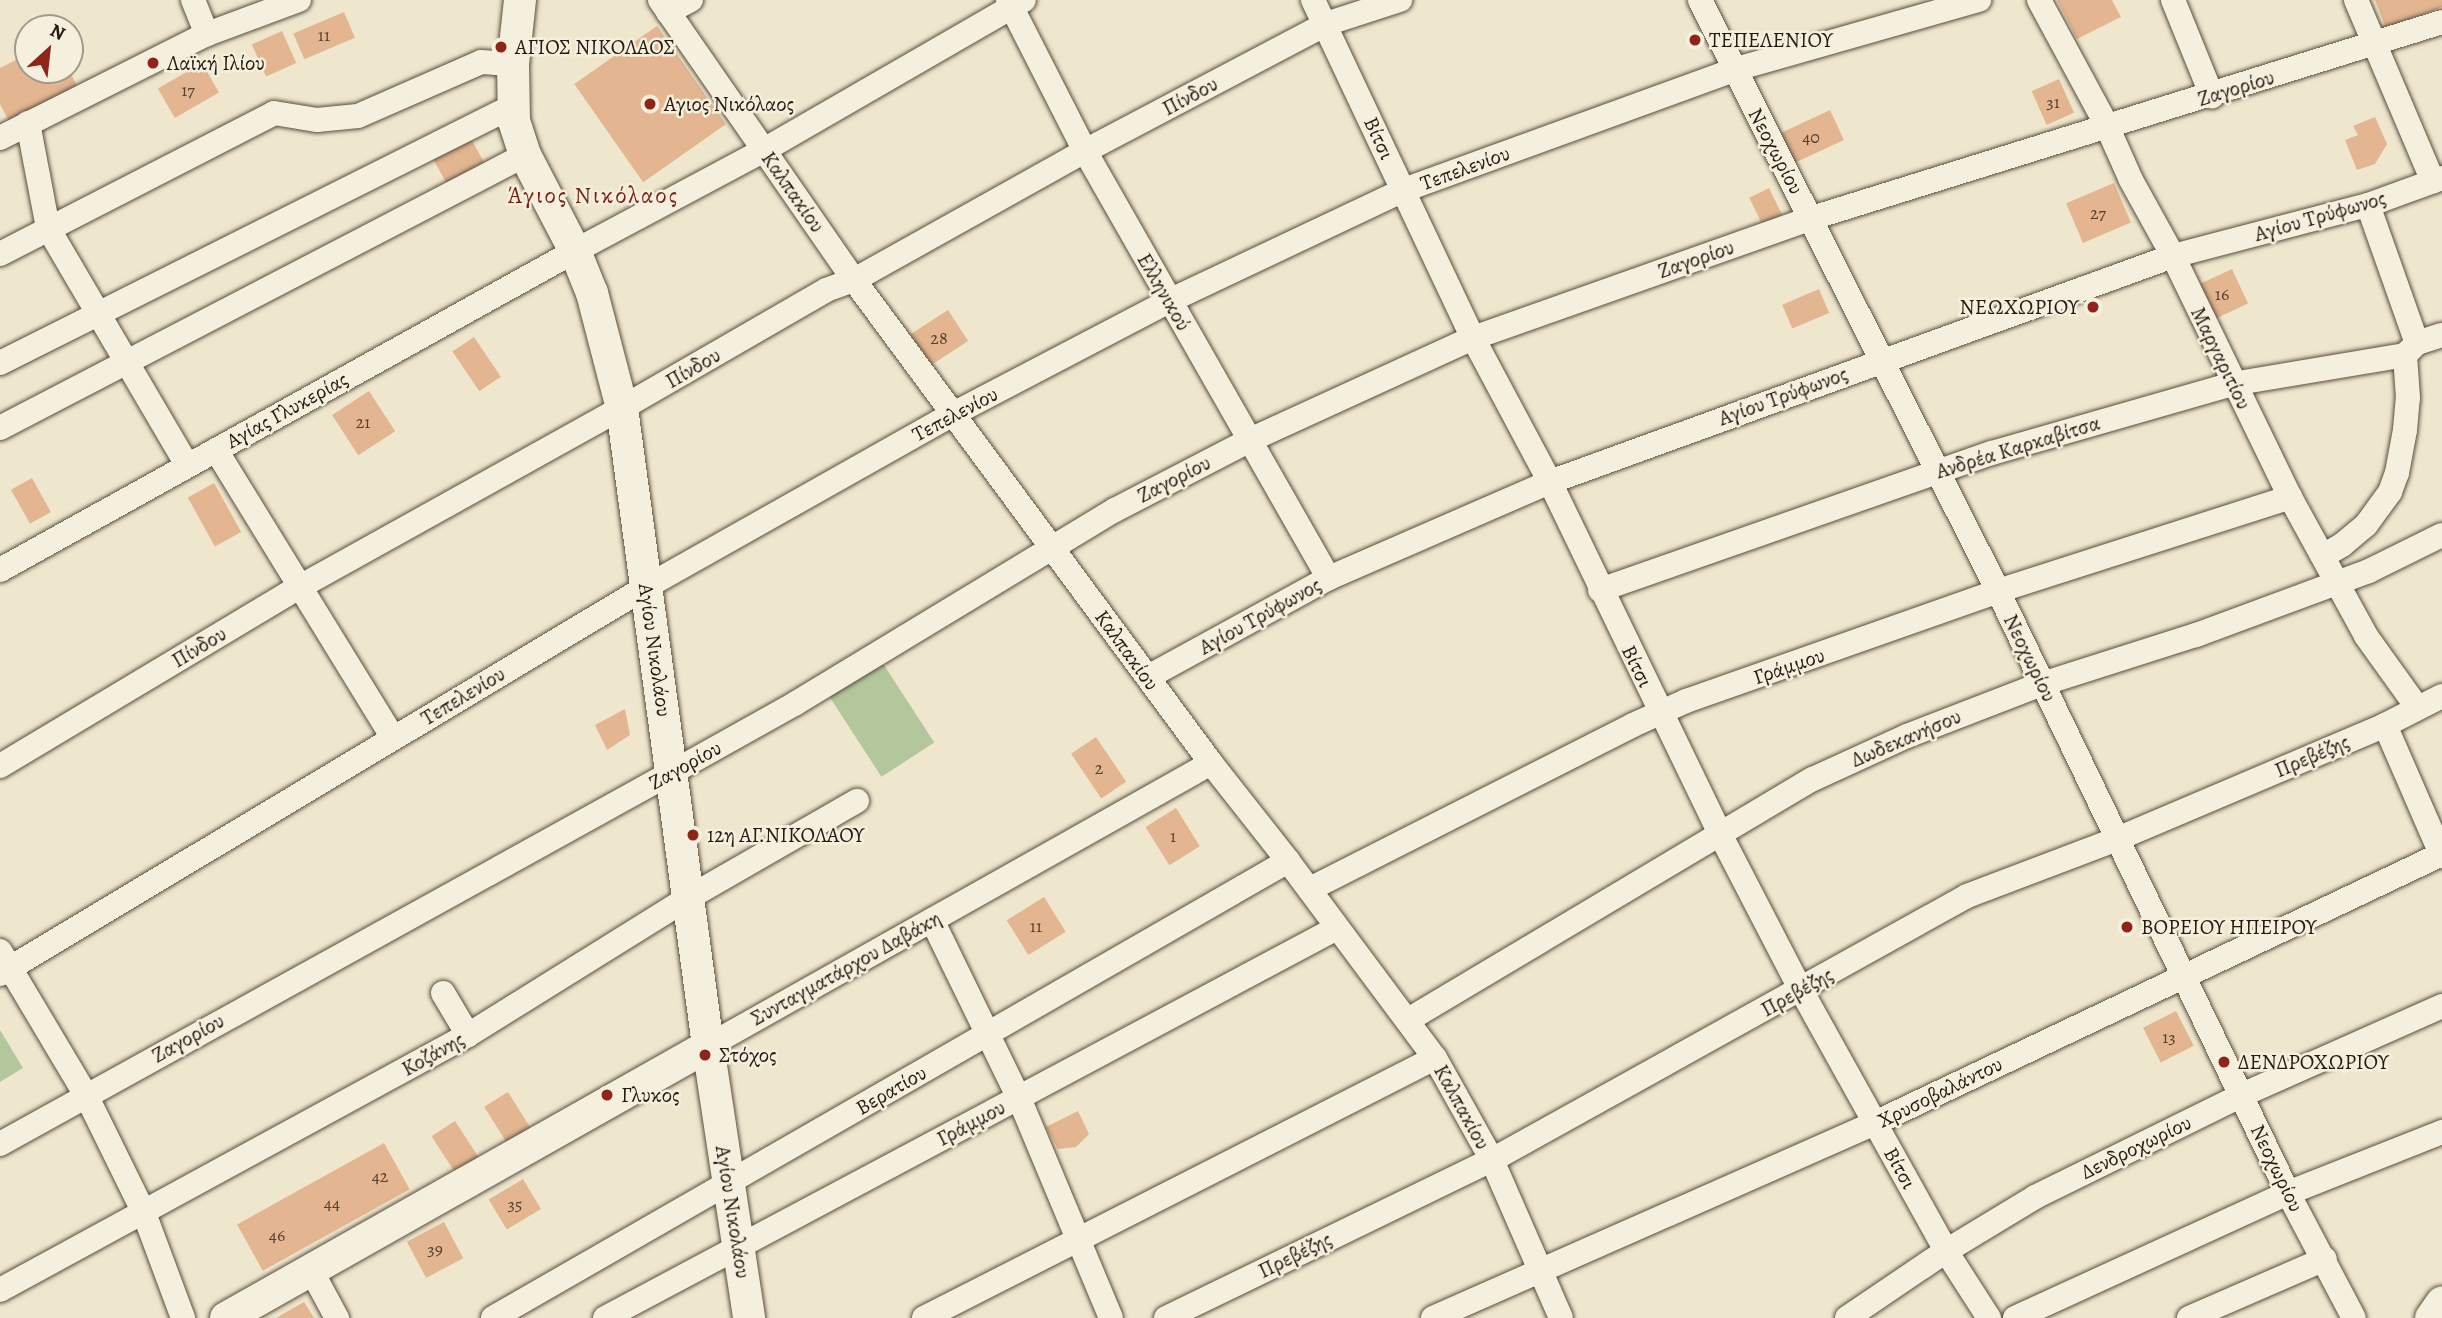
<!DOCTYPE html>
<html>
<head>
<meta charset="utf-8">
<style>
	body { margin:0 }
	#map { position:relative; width:2442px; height:1318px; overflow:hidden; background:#efe7cd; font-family:Alegreya,serif }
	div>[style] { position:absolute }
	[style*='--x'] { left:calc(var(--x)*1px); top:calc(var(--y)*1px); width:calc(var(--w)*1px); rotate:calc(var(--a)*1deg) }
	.green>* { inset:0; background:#b4c79c; transform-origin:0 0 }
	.building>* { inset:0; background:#e3b590; transform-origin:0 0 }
	.roads { filter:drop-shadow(0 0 2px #594d40) drop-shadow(0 0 2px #594d40) }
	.minor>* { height:24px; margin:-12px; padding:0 12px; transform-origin:12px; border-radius:12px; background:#f5efde }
	.tertiary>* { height:32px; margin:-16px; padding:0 16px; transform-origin:16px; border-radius:16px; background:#f5efde }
	.dots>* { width:19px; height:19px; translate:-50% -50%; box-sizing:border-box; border:4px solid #f5efde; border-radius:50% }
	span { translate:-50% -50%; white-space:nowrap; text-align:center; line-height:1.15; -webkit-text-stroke:5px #f5efde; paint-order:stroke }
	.number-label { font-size:18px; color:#564131 }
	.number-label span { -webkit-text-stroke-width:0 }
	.poi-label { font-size:21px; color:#271a11 }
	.left { translate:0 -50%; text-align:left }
	.right { translate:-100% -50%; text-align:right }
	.street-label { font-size:21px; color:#271a11 }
	.neighbourhood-label { font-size:23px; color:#7a1f14; letter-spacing:2px }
	.north { position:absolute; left:14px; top:14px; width:70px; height:70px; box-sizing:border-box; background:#f5efde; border:2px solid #a39a8c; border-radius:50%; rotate:27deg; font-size:19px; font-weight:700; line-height:28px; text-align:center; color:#271a11 }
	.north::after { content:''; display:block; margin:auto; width:24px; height:32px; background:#8f2418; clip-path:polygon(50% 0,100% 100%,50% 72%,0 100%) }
</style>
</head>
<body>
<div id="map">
	<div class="green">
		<div style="left:882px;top:662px;width:96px;height:63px;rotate:57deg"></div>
		<div style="clip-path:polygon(0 1030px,23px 1068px,0 1082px)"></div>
	</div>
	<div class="building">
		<div style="clip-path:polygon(2057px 0,2112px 0,2121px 17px,2077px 39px)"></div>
		<div style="clip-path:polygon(2375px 0,2442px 0,2442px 7px,2386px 28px)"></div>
		<div style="left:344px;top:12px;width:28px;height:55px;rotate:67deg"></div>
		<div style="left:657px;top:26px;width:120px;height:101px;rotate:55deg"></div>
		<div style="left:282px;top:31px;width:35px;height:33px;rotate:66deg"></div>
		<div style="clip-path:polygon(28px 54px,28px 70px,69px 70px,78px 88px,10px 123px,0 104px,0 68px)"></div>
		<div style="left:202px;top:63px;width:34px;height:51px;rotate:60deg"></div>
		<div style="left:2059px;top:79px;width:37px;height:30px;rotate:66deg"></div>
		<div style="left:1830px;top:110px;width:33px;height:56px;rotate:65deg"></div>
		<div style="clip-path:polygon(2375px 117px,2387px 144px,2375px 164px,2357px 170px,2345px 140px,2358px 135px,2353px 126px)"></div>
		<div style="left:470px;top:137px;width:35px;height:43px;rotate:61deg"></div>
		<div style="left:2114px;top:183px;width:43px;height:52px;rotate:67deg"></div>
		<div style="left:1769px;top:188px;width:30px;height:22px;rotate:64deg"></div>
		<div style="left:2232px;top:269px;width:38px;height:38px;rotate:65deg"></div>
		<div style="left:1819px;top:289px;width:26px;height:40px;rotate:67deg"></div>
		<div style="left:948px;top:310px;width:37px;height:45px;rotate:57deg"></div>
		<div style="left:474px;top:337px;width:48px;height:26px;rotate:56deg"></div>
		<div style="left:369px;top:391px;width:48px;height:44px;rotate:57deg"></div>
		<div style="left:32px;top:478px;width:39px;height:24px;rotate:61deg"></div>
		<div style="left:214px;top:483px;width:56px;height:30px;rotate:61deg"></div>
		<div style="clip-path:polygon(625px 709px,630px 735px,607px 750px,595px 725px)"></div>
		<div style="left:1096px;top:737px;width:54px;height:30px;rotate:56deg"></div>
		<div style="left:1176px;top:808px;width:45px;height:36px;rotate:58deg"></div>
		<div style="left:1044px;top:897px;width:41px;height:44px;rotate:58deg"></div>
		<div style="left:2176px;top:1011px;width:39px;height:37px;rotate:63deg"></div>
		<div style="left:508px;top:1092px;width:44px;height:28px;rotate:58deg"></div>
		<div style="clip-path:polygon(1078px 1111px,1089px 1134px,1076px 1147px,1058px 1149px,1046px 1127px)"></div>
		<div style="left:455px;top:1121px;width:43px;height:28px;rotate:57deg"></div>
		<div style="left:384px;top:1143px;width:53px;height:168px;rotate:61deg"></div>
		<div style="left:523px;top:1179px;width:35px;height:40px;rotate:59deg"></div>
		<div style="left:444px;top:1222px;width:41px;height:42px;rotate:62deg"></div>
		<div style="clip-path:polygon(304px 1302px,314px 1318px,276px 1318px)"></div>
	</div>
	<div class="roads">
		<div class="minor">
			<div style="--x:193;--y:0;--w:37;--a:68"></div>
			<div style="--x:660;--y:0;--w:341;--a:55.3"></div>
			<div style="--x:854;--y:280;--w:601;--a:53.53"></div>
			<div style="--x:1211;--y:763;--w:125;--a:51.8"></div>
			<div style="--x:1288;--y:861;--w:246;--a:53.3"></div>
			<div style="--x:1435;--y:1058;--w:117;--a:60.8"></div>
			<div style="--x:1492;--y:1160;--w:172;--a:66.4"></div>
			<div style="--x:1008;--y:0;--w:169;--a:63"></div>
			<div style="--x:1085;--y:151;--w:492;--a:60.3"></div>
			<div style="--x:1313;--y:0;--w:374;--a:64.7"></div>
			<div style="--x:1473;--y:338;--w:163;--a:61.9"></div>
			<div style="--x:1550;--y:482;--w:391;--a:64.2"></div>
			<div style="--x:1720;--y:834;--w:176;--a:62.6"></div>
			<div style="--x:1801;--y:990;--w:299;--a:60.9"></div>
			<div style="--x:1946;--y:1251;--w:80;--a:57.3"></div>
			<div style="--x:1700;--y:0;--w:662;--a:63.24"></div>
			<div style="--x:1998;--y:591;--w:668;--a:64.28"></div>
			<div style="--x:2288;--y:1193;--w:141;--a:62.2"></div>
			<div style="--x:2039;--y:0;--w:143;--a:61.6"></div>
			<div style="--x:2107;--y:126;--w:59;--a:66"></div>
			<div style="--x:2131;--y:180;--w:87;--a:61.1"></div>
			<div style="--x:2173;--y:256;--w:268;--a:64.1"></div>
			<div style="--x:2290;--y:497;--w:158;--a:61.3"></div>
			<div style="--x:2366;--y:636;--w:87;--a:54.3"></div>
			<div style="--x:2173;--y:0;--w:104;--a:67.9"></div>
			<div style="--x:2356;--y:0;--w:197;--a:67"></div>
			<div style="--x:668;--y:12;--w:26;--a:-28"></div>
			<div style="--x:28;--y:123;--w:107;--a:79.2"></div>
			<div style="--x:48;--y:228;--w:275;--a:59.6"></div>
			<div style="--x:0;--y:138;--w:232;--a:-26.7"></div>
			<div style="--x:207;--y:34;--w:98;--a:-20.3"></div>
			<div style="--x:2368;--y:205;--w:146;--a:70.5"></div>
			<div style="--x:0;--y:254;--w:308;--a:-27.2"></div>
			<div style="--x:274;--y:113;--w:44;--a:9.2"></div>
			<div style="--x:317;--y:120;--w:41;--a:-5.6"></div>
			<div style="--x:358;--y:116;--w:134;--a:-23.7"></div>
			<div style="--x:481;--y:62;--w:32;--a:4"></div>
			<div style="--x:0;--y:363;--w:574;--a:-26.61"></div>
			<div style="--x:0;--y:428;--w:592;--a:-27.47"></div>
			<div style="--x:216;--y:450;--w:338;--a:58.4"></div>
			<div style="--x:2323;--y:556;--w:22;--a:-30"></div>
			<div style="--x:2342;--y:545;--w:31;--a:-40"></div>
			<div style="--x:2366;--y:525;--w:41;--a:-54"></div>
			<div style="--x:2390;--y:492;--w:20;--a:-70"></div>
			<div style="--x:2397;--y:473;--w:44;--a:-79.5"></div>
			<div style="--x:2405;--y:430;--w:32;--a:-85"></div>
			<div style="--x:2408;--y:398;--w:43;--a:-94"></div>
			<div style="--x:0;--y:570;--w:658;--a:-29.02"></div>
			<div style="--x:575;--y:251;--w:214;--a:-28.1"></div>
			<div style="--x:764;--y:150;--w:300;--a:-30"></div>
			<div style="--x:1600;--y:590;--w:415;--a:-19.3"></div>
			<div style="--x:1992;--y:453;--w:250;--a:-16"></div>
			<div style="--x:2232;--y:384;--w:175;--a:-9.5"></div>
			<div style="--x:2405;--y:355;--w:17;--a:-45"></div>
			<div style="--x:2417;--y:343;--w:26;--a:-18"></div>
			<div style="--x:1148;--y:677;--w:206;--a:-28.7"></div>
			<div style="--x:1329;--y:578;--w:241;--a:-23.5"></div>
			<div style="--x:1550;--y:482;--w:663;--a:-19.94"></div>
			<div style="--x:2173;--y:256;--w:202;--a:-14.7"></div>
			<div style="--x:2368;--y:205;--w:79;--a:-20"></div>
			<div style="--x:2385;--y:725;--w:143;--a:66.5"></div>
			<div style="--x:0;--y:766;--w:347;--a:-30.9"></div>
			<div style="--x:298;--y:588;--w:371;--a:-29.1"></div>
			<div style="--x:622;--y:408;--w:236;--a:-30"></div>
			<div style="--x:826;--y:290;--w:30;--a:-20"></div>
			<div style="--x:854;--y:280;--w:265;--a:-29.2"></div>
			<div style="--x:1085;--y:151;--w:272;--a:-27.8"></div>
			<div style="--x:1326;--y:24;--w:78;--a:-18"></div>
			<div style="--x:1310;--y:889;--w:362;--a:-26.9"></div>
			<div style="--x:1633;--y:725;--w:58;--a:-24.4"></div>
			<div style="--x:1686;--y:701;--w:331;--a:-19.4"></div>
			<div style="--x:1998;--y:591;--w:307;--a:-17.8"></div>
			<div style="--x:932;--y:920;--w:198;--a:64"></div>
			<div style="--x:1019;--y:1098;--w:238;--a:67.3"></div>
			<div style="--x:0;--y:951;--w:168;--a:59.2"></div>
			<div style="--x:86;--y:1095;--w:131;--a:63.8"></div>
			<div style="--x:144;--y:1213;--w:112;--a:69.6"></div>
			<div style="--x:0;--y:974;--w:753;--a:-30.92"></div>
			<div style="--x:646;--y:587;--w:352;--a:-29.4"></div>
			<div style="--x:953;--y:414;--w:244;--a:-27.6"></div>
			<div style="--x:1169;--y:301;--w:260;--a:-25.3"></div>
			<div style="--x:1404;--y:190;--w:350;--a:-20"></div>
			<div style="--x:1733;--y:70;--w:256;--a:-15.9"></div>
			<div style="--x:443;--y:993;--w:49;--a:59.2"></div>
			<div style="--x:1408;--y:1020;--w:471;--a:-30.8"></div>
			<div style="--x:1813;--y:779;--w:103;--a:-24.6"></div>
			<div style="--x:1907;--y:736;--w:145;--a:-21.1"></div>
			<div style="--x:2042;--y:684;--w:162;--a:-17.7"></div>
			<div style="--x:2196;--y:635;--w:184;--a:-20.3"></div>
			<div style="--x:2369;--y:571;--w:81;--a:-26.3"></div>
			<div style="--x:708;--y:1046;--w:577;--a:-29.36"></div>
			<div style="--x:0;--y:1144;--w:767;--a:-28.94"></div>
			<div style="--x:671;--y:773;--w:143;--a:-29.2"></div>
			<div style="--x:796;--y:703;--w:373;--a:-31.2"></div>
			<div style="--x:1115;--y:510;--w:152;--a:-27.4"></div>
			<div style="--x:1250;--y:440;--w:245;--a:-24.6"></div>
			<div style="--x:1473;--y:338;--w:360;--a:-19.5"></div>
			<div style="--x:1812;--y:218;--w:660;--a:-17.28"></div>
			<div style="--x:311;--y:1270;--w:55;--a:61.6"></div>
			<div style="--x:0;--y:1290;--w:533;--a:-28.58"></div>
			<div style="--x:468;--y:1035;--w:259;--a:-31.9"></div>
			<div style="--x:688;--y:898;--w:195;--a:-29.9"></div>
			<div style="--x:493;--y:1318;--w:917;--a:-29.89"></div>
			<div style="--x:605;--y:1318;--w:829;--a:-28.05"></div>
			<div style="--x:924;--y:1318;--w:573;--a:-26.97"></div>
			<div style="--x:1166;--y:1318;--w:362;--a:-25.9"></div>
			<div style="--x:1492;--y:1160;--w:543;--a:-29.06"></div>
			<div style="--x:1967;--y:896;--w:160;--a:-20.8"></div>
			<div style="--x:2117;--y:839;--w:291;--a:-23"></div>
			<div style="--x:2385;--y:725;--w:64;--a:-27"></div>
			<div style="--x:1433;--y:1318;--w:483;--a:-23.8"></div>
			<div style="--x:1875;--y:1123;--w:628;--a:-25.38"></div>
			<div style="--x:1847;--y:1318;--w:120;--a:-34.1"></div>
			<div style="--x:1946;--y:1251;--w:104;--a:-31.2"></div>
			<div style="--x:2035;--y:1197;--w:231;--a:-26.2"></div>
			<div style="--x:2242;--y:1095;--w:219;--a:-24"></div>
			<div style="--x:2015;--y:1318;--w:300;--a:-24.6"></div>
			<div style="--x:2288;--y:1193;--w:166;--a:-21.6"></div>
			<div style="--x:2189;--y:1318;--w:148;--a:-23.5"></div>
		</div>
		<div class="tertiary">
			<div style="--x:520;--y:0;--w:64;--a:96.2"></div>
			<div style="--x:513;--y:64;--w:57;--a:89"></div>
			<div style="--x:514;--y:121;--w:36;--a:72"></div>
			<div style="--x:525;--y:155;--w:108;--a:62.5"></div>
			<div style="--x:575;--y:251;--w:45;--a:68"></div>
			<div style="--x:592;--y:293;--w:119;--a:75.4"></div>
			<div style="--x:622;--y:408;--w:644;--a:82.32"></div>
			<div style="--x:708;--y:1046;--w:275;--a:81.4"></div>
			<div style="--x:226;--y:1318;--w:553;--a:-29.44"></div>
			<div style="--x:2431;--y:1318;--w:19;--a:-55"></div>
		</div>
	</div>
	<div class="dots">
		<div style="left:1695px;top:40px;background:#8f2418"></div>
		<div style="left:501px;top:47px;background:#8f2418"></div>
		<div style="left:153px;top:63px;background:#8f2418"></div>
		<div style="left:650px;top:104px;background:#8f2418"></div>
		<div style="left:2093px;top:307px;background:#8f2418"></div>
		<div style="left:693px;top:835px;background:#8f2418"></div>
		<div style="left:2127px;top:927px;background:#8f2418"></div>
		<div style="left:705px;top:1055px;background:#8f2418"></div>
		<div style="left:2224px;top:1062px;background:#8f2418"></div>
		<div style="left:607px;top:1095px;background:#8f2418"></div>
	</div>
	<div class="number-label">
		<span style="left:324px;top:35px">11</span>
		<span style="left:188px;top:90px">17</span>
		<span style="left:2053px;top:102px">31</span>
		<span style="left:1811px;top:137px">40</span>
		<span style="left:2098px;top:213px">27</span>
		<span style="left:2222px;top:294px">16</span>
		<span style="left:939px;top:338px">28</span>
		<span style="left:363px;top:422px">21</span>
		<span style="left:1099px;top:768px">2</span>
		<span style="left:1173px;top:836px">1</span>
		<span style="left:1036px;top:926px">11</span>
		<span style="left:2169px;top:1037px">13</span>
		<span style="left:380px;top:1176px">42</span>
		<span style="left:332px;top:1203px">44</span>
		<span style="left:515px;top:1204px">35</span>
		<span style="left:277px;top:1235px">46</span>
		<span style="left:435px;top:1249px">39</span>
	</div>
	<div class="poi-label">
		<span class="left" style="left:1709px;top:40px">ΤΕΠΕΛΕΝΙΟΥ</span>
		<span class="left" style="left:515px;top:47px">ΑΓΙΟΣ ΝΙΚΟΛΑΟΣ</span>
		<span class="left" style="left:167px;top:63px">Λαϊκή Ιλίου</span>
		<span class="left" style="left:664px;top:104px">Αγιος Νικόλαος</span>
		<span class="right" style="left:2079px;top:307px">ΝΕΩΧΩΡΙΟΥ</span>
		<span class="left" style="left:707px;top:835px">12η ΑΓ.ΝΙΚΟΛΑΟΥ</span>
		<span class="left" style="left:2141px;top:927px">ΒΟΡΕΙΟΥ ΗΠΕΙΡΟΥ</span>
		<span class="left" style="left:719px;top:1055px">Στόχος</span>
		<span class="left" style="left:2238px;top:1062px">ΔΕΝΔΡΟΧΩΡΙΟΥ</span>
		<span class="left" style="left:621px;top:1095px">Γλυκος</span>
	</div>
	<div class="street-label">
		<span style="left:2236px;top:88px;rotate:-17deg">Ζαγορίου</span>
		<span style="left:1190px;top:96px;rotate:-28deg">Πίνδου</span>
		<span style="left:1379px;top:138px;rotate:65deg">Βίτσι</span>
		<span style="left:1776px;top:151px;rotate:62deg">Νεοχωρίου</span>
		<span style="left:1465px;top:168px;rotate:-20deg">Τεπελενίου</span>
		<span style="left:793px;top:192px;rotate:55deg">Καλπακίου</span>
		<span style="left:2320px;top:216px;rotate:-16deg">Αγίου Τρύφωνος</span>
		<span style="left:1696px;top:259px;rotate:-19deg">Ζαγορίου</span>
		<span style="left:1164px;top:292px;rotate:60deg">Ελληνικού</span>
		<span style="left:2221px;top:358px;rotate:64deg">Μαργαριτίου</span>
		<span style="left:693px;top:368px;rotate:-30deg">Πίνδου</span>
		<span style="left:1783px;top:396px;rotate:-20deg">Αγίου Τρύφωνος</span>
		<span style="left:287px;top:410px;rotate:-29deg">Αγίας Γλυκερίας</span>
		<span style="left:955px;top:414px;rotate:-28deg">Τεπελενίου</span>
		<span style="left:2018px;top:447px;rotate:-17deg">Ανδρέα Καρκαβίτσα</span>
		<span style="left:1174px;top:479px;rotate:-27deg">Ζαγορίου</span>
		<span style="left:1260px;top:616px;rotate:-29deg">Αγίου Τρύφωνος</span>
		<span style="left:199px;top:647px;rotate:-31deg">Πίνδου</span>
		<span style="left:655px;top:650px;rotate:82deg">Αγίου Νικολάου</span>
		<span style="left:1127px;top:650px;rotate:54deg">Καλπακίου</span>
		<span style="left:2030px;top:658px;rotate:64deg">Νεοχωρίου</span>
		<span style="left:1637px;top:666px;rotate:64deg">Βίτσι</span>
		<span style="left:1789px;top:666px;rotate:-19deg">Γράμμου</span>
		<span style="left:463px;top:696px;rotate:-31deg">Τεπελενίου</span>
		<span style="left:1906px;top:738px;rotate:-23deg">Δωδεκανήσου</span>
		<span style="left:2312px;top:756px;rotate:-23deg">Πρεβέζης</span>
		<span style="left:685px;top:765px;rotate:-29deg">Ζαγορίου</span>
		<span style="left:846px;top:968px;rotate:-29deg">Συνταγματάρχου Δαβάκη</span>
		<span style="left:1797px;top:992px;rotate:-29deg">Πρεβέζης</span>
		<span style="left:188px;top:1038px;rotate:-29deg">Ζαγορίου</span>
		<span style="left:433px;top:1054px;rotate:-29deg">Κοζάνης</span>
		<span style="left:891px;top:1090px;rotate:-30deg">Βερατίου</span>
		<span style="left:1940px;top:1092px;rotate:-26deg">Χρυσοβαλάντου</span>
		<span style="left:1462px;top:1107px;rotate:61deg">Καλπακίου</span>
		<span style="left:971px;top:1123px;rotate:-28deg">Γράμμου</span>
		<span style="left:2136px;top:1147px;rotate:-26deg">Δενδροχωρίου</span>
		<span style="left:1900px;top:1168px;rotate:61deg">Βίτσι</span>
		<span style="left:2277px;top:1168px;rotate:64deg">Νεοχωρίου</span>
		<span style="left:733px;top:1212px;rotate:81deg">Αγίου Νικολάου</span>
		<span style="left:1295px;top:1255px;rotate:-26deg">Πρεβέζης</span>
	</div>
	<div class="neighbourhood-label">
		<span style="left:593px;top:196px">Άγιος Νικόλαος</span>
	</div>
	<div class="north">N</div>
</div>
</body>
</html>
